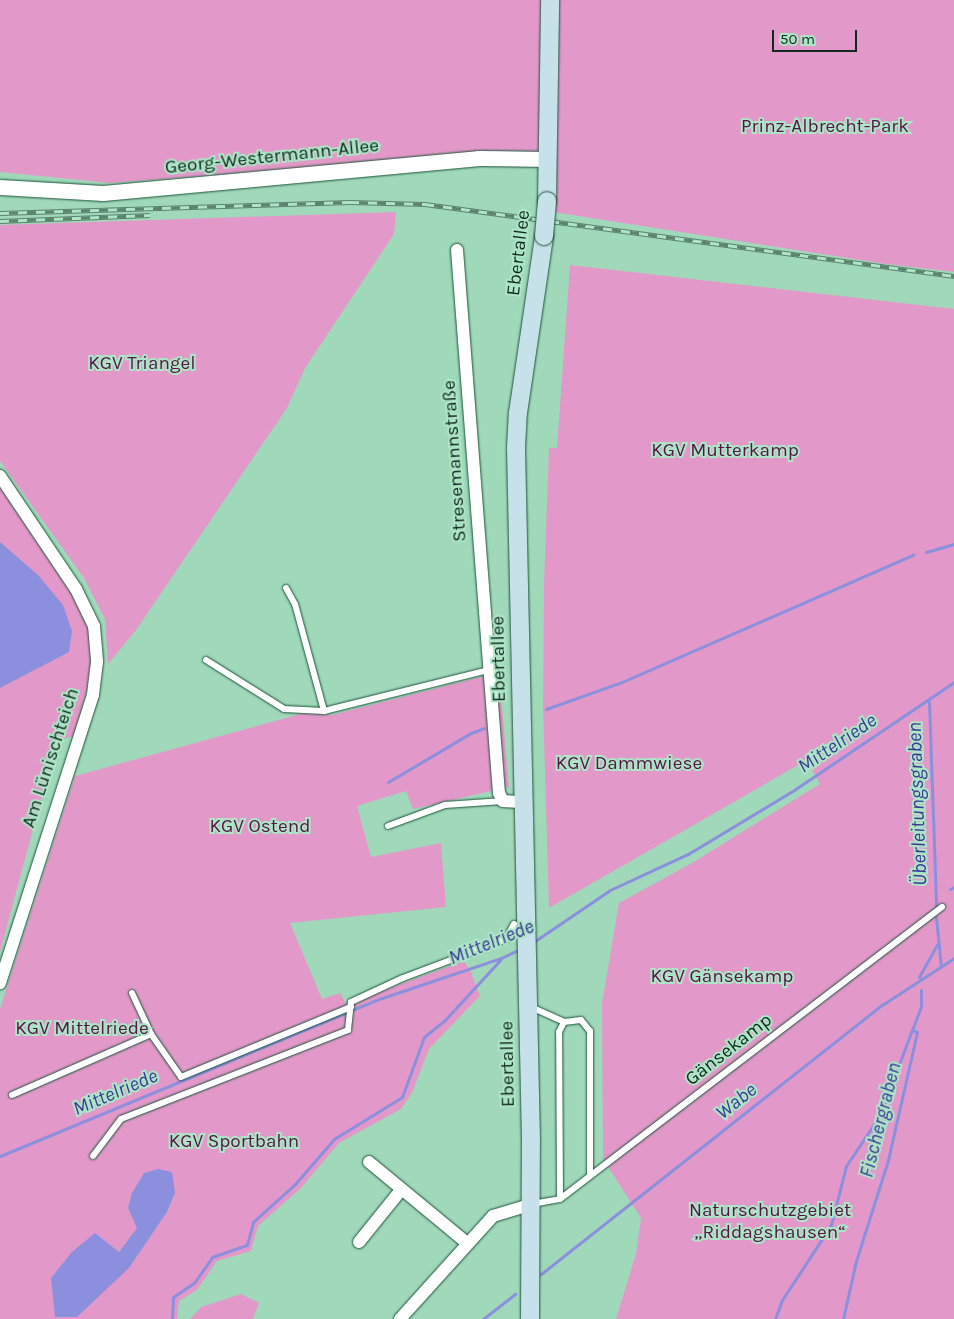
<!DOCTYPE html>
<html>
<head>
<meta charset="utf-8">
<style>
	body { margin:0 }
	#map { position:relative; width:954px; height:1319px; overflow:hidden; background:#a0d9b9; font-family:Karla,sans-serif }
	div>[style] { position:absolute }
	[style*='--x'] { left:calc(var(--x)*1px); top:calc(var(--y)*1px); width:calc(var(--w)*1px); rotate:calc(var(--a)*1deg) }
	.green>* { inset:0; background:#e299c9 }
	.water>* { inset:0; background:#8b8fde }
	.stream>* { height:3px; margin:-1.5px; padding:0 1.5px; transform-origin:1.5px; border-radius:1.5px; background:#8b8fde }
	.roads { filter:drop-shadow(0 0 1px #1b5339) drop-shadow(0 0 1px #1b5339) }
	.service>* { height:6px; margin:-3px; padding:0 3px; transform-origin:3px; border-radius:3px; background:#fff }
	.minor>* { height:12px; margin:-6px; padding:0 6px; transform-origin:6px; border-radius:6px; background:#fff }
	.tertiary>* { height:15px; margin:-7.5px; padding:0 7.5px; transform-origin:7.5px; border-radius:7.5px; background:#fff }
	.secondary>* { height:18px; margin:-9px; padding:0 9px; transform-origin:9px; border-radius:9px; background:#c6e1e9 }
	.rail>* { height:5px; margin-top:-2.5px; transform-origin:0; background:repeating-linear-gradient(90deg,#ace6c6 0 9px,#5b836d 0 18px); box-sizing:border-box; border-block:1px solid #5b836d }
	.bridges { filter:drop-shadow(0 0 1px #1b5339) drop-shadow(0 0 1px #1b5339) }
	.secondary-bridge>* { height:18px; margin:-9px; padding:0 9px; transform-origin:9px; border-radius:9px; background:#c6e1e9 }
	span { translate:-50% -50%; white-space:nowrap; text-align:center; line-height:1.15; -webkit-text-stroke:4px #ace6c6; paint-order:stroke }
	.park-label { font-size:19px; color:#581246 }
	.street-label { font-size:19px; color:#12291d }
	.water-label { font-size:20px; color:#3d3894; font-style:italic }
	.scale { position:absolute; left:772px; top:30px; width:85px; height:22px; box-sizing:border-box; border:2px solid #12291d; border-top:0; padding-left:6px; font-size:15px; line-height:18px; white-space:nowrap; color:#12291d; -webkit-text-stroke:4px #ace6c6; paint-order:stroke }
</style>
</head>
<body>
<div id="map">
	<div class="green">
		<div style="clip-path:polygon(0 0,954px 0,954px 272px,886px 264px,553px 212px,556px 157px,515px 152px,110px 183px,0 172px)"></div>
		<div style="clip-path:polygon(396px 212px,394px 234px,305px 368px,287px 408px,136px 630px,108px 664px,105px 619px,84px 578px,0 461px,0 225px)"></div>
		<div style="clip-path:polygon(570px 265px,954px 309px,954px 1319px,616px 1319px,636px 1254px,641px 1218px,603px 1159px,602px 1003px,619px 903px,692px 863px,820px 784px,807px 760px,549px 908px,543px 707px,544px 583px,549px 448px,557px 448px)"></div>
		<div style="clip-path:polygon(0 486px,67px 583px,90px 629px,92px 669px,75px 736px,57px 740px,0 952px)"></div>
		<div style="clip-path:polygon(evenodd,498px 660px,509px 787px,413px 809px,406px 791px,357px 806px,371px 857px,441px 843px,446px 907px,290px 923px,322px 999px,340px 993px,346px 1004px,464px 961px,471px 972px,480px 996px,429px 1049px,412px 1093px,401px 1109px,339px 1143px,301px 1188px,258px 1226px,251px 1251px,217px 1261px,197px 1290px,179px 1301px,177px 1319px,0 1319px,0 1009px,75px 776px,304px 713px,332px 715px,485px 676px,498px 660px,175px 1193px,167px 1212px,129px 1268px,95px 1233px,119px 1252px,138px 1228px,128px 1208px,175px 1193px)"></div>
		<div style="clip-path:polygon(241px 1294px,259px 1303px,253px 1319px,190px 1319px,201px 1307px)"></div>
	</div>
	<div class="water">
		<div style="clip-path:polygon(0 542px,38px 575px,63px 605px,72px 631px,69px 652px,0 688px)"></div>
		<div style="clip-path:polygon(158px 1169px,172px 1172px,175px 1193px,167px 1212px,129px 1268px,77px 1317px,55px 1317px,51px 1278px,72px 1252px,95px 1233px,119px 1252px,137px 1228px,128px 1208px,132px 1193px,144px 1173px)"></div>
	</div>
	<div class="stream">
		<div style="--x:926;--y:552;--w:29;--a:-16"></div>
		<div style="--x:929;--y:702;--w:204;--a:88"></div>
		<div style="--x:546;--y:709;--w:81;--a:-19.6"></div>
		<div style="--x:622;--y:682;--w:318;--a:-23.6"></div>
		<div style="--x:388;--y:782;--w:96;--a:-30.6"></div>
		<div style="--x:471;--y:733;--w:14;--a:-21"></div>
		<div style="--x:950;--y:889;--w:4;--a:-27"></div>
		<div style="--x:936;--y:917;--w:50;--a:84.3"></div>
		<div style="--x:532;--y:943;--w:94;--a:-34.2"></div>
		<div style="--x:610;--y:890;--w:86;--a:-24.8"></div>
		<div style="--x:688;--y:854;--w:124;--a:-31.1"></div>
		<div style="--x:794;--y:790;--w:193;--a:-34"></div>
		<div style="--x:919;--y:977;--w:37;--a:-61"></div>
		<div style="--x:0;--y:1156;--w:413;--a:-22.5"></div>
		<div style="--x:382;--y:998;--w:126;--a:-18.6"></div>
		<div style="--x:501;--y:958;--w:23;--a:-25"></div>
		<div style="--x:541;--y:1274;--w:434;--a:-38.3"></div>
		<div style="--x:882;--y:1005;--w:86;--a:-33.1"></div>
		<div style="--x:172;--y:1319;--w:22;--a:-87"></div>
		<div style="--x:173;--y:1297;--w:25;--a:-34"></div>
		<div style="--x:194;--y:1283;--w:32;--a:-55"></div>
		<div style="--x:212;--y:1257;--w:37;--a:-19"></div>
		<div style="--x:247;--y:1245;--w:24;--a:-75"></div>
		<div style="--x:253;--y:1222;--w:57;--a:-42.1"></div>
		<div style="--x:295;--y:1184;--w:60;--a:-49.1"></div>
		<div style="--x:334;--y:1139;--w:80;--a:-31.7"></div>
		<div style="--x:402;--y:1097;--w:64;--a:-69.9"></div>
		<div style="--x:424;--y:1037;--w:26;--a:-39"></div>
		<div style="--x:444;--y:1021;--w:83;--a:-47.4"></div>
		<div style="--x:483;--y:1319;--w:41;--a:-38"></div>
		<div style="--x:775;--y:1319;--w:20;--a:-70"></div>
		<div style="--x:782;--y:1300;--w:90;--a:-56.8"></div>
		<div style="--x:831;--y:1225;--w:61;--a:-75.7"></div>
		<div style="--x:846;--y:1166;--w:61;--a:-56.3"></div>
		<div style="--x:880;--y:1115;--w:91;--a:-69.4"></div>
		<div style="--x:843;--y:1319;--w:59;--a:-77.4"></div>
		<div style="--x:856;--y:1261;--w:106;--a:-72.4"></div>
		<div style="--x:888;--y:1160;--w:131;--a:-77.2"></div>
		<div style="--x:917;--y:1032;--w:5;--a:-158"></div>
		<div style="--x:912;--y:1030;--w:26;--a:-69"></div>
		<div style="--x:921;--y:1006;--w:16;--a:-90"></div>
	</div>
	<div class="roads">
		<div class="service">
			<div style="--x:286;--y:588;--w:18;--a:61"></div>
			<div style="--x:295;--y:604;--w:111;--a:74.8"></div>
			<div style="--x:324;--y:711;--w:169;--a:-14"></div>
			<div style="--x:206;--y:660;--w:92;--a:32.1"></div>
			<div style="--x:284;--y:709;--w:40;--a:2.9"></div>
			<div style="--x:388;--y:826;--w:61;--a:-20.2"></div>
			<div style="--x:445;--y:805;--w:58;--a:-3.9"></div>
			<div style="--x:132;--y:993;--w:45;--a:65.1"></div>
			<div style="--x:151;--y:1034;--w:52;--a:55.1"></div>
			<div style="--x:181;--y:1077;--w:184;--a:-22.4"></div>
			<div style="--x:531;--y:1007;--w:36;--a:24"></div>
			<div style="--x:12;--y:1095;--w:152;--a:-23.7"></div>
			<div style="--x:93;--y:1156;--w:46;--a:-52.9"></div>
			<div style="--x:121;--y:1119;--w:244;--a:-21.4"></div>
			<div style="--x:348;--y:1030;--w:28;--a:-84"></div>
			<div style="--x:351;--y:1002;--w:57;--a:-24.8"></div>
			<div style="--x:403;--y:978;--w:110;--a:-20.7"></div>
			<div style="--x:506;--y:939;--w:17;--a:-62"></div>
			<div style="--x:560;--y:1199;--w:167;--a:-90.3"></div>
			<div style="--x:559;--y:1032;--w:11;--a:-63"></div>
			<div style="--x:564;--y:1022;--w:17;--a:-7"></div>
			<div style="--x:581;--y:1020;--w:14;--a:51"></div>
			<div style="--x:590;--y:1031;--w:144;--a:90"></div>
			<div style="--x:532;--y:1204;--w:28;--a:-10"></div>
			<div style="--x:560;--y:1199;--w:481;--a:-37.4"></div>
		</div>
		<div class="minor">
			<div style="--x:457;--y:250;--w:545;--a:85.58"></div>
			<div style="--x:499;--y:793;--w:9;--a:63"></div>
			<div style="--x:503;--y:801;--w:21;--a:3"></div>
			<div style="--x:0;--y:476;--w:136;--a:56.1"></div>
			<div style="--x:76;--y:589;--w:41;--a:64.1"></div>
			<div style="--x:94;--y:626;--w:36;--a:85"></div>
			<div style="--x:97;--y:662;--w:33;--a:97"></div>
			<div style="--x:93;--y:695;--w:303;--a:107.9"></div>
			<div style="--x:369;--y:1162;--w:127;--a:39.6"></div>
			<div style="--x:359;--y:1242;--w:67;--a:-51.1"></div>
			<div style="--x:400;--y:1319;--w:139;--a:-47.9"></div>
			<div style="--x:493;--y:1216;--w:38;--a:-17"></div>
		</div>
		<div class="tertiary">
			<div style="--x:0;--y:187;--w:103;--a:3.3"></div>
			<div style="--x:103;--y:193;--w:378;--a:-5.3"></div>
			<div style="--x:479;--y:158;--w:69;--a:0.8"></div>
		</div>
		<div class="secondary">
			<div style="--x:547;--y:201;--w:201;--a:-89.1"></div>
			<div style="--x:530;--y:1319;--w:178;--a:-89.7"></div>
			<div style="--x:531;--y:1141;--w:693;--a:-91.24"></div>
			<div style="--x:516;--y:448;--w:35;--a:-87"></div>
			<div style="--x:518;--y:413;--w:179;--a:-81.6"></div>
		</div>
	</div>
	<div class="rail">
		<div style="--x:0;--y:213;--w:350;--a:-1.8"></div>
		<div style="--x:350;--y:202;--w:75;--a:1.5"></div>
		<div style="--x:425;--y:204;--w:534;--a:7.75"></div>
		<div style="--x:0;--y:221;--w:150;--a:-2.3"></div>
	</div>
	<div class="bridges">
		<div class="secondary-bridge">
			<div style="--x:544;--y:236;--w:35;--a:-85"></div>
		</div>
	</div>
	<div class="park-label">
		<span style="left:825px;top:127px">Prinz-Albrecht-Park</span>
		<span style="left:142px;top:364px">KGV Triangel</span>
		<span style="left:725px;top:451px">KGV Mutterkamp</span>
		<span style="left:629px;top:764px">KGV Dammwiese</span>
		<span style="left:260px;top:827px">KGV Ostend</span>
		<span style="left:722px;top:977px">KGV Gänsekamp</span>
		<span style="left:82px;top:1029px">KGV Mittelriede</span>
		<span style="left:234px;top:1142px">KGV Sportbahn</span>
		<span style="left:770px;top:1222px">Naturschutzgebiet<br>„Riddagshausen“</span>
	</div>
	<div class="street-label">
		<span style="left:272px;top:157px;rotate:-6deg">Georg-Westermann-Allee</span>
		<span style="left:519px;top:253px;rotate:-83deg">Ebertallee</span>
		<span style="left:455px;top:461px;rotate:-94deg">Stresemannstraße</span>
		<span style="left:499px;top:659px;rotate:-91deg">Ebertallee</span>
		<span style="left:51px;top:758px;rotate:-72deg">Am Lünischteich</span>
		<span style="left:729px;top:1050px;rotate:-38deg">Gänsekamp</span>
		<span style="left:508px;top:1064px;rotate:-91deg">Ebertallee</span>
	</div>
	<div class="water-label">
		<span style="left:837px;top:743px;rotate:-34deg">Mittelriede</span>
		<span style="left:917px;top:804px;rotate:-92deg">Überleitungsgraben</span>
		<span style="left:491px;top:942px;rotate:-22deg">Mittelriede</span>
		<span style="left:115px;top:1092px;rotate:-23deg">Mittelriede</span>
		<span style="left:736px;top:1101px;rotate:-38deg">Wabe</span>
		<span style="left:880px;top:1120px;rotate:-76deg">Fischergraben</span>
	</div>
	<div class="scale">50 m</div>
</div>
</body>
</html>
